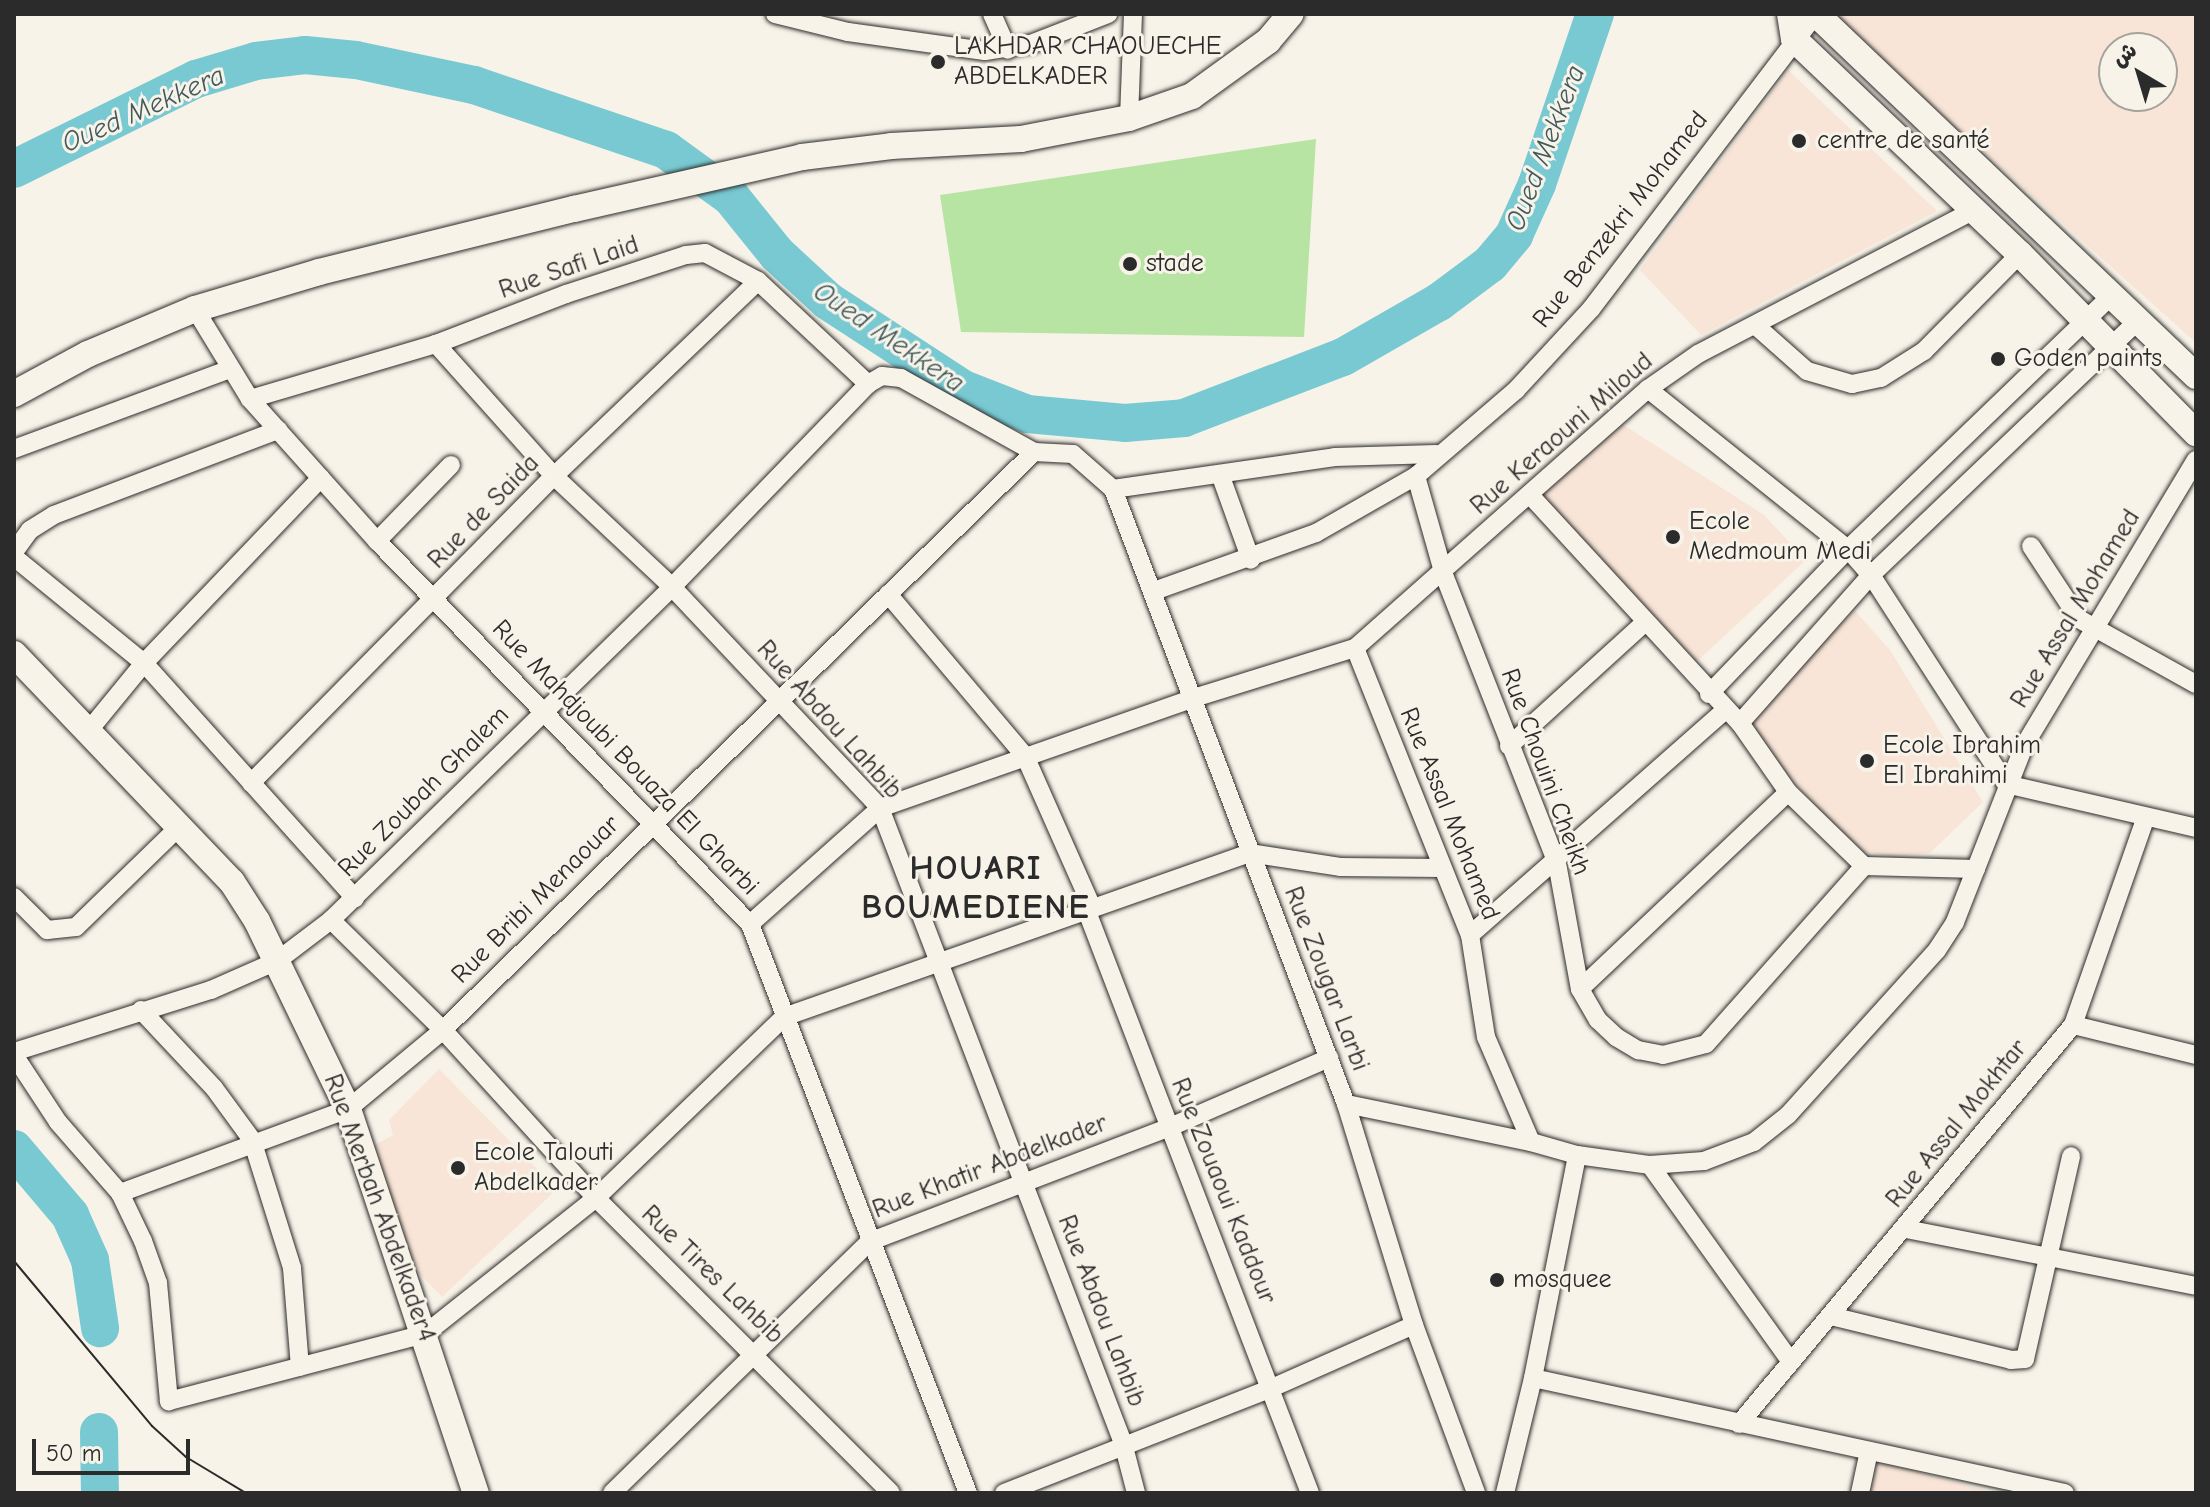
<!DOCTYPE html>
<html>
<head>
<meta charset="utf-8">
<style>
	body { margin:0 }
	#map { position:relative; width:2210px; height:1507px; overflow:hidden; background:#f7f3e8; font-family:"Comic Neue","Playpen Sans Arabic",sans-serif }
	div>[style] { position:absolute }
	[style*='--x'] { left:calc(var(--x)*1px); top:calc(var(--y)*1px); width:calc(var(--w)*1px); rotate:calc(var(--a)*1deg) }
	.built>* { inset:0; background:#f8e5d7 }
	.green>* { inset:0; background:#b7e4a2 }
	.river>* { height:38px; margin:-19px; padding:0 19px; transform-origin:19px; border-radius:19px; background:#79c9d2 }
	.roads { filter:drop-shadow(0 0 2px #2b2b2b) drop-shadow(0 0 2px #2b2b2b) }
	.street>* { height:18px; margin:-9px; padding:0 9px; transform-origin:9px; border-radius:9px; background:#f7f3e8 }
	.secondary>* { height:26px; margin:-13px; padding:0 13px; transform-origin:13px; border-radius:13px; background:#f7f3e8 }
	.tram>* { height:2px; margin:-1px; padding:0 1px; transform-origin:1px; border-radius:1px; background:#2b2b2b }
	.dots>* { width:22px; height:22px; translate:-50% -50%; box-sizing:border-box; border:4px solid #f7f3e8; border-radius:50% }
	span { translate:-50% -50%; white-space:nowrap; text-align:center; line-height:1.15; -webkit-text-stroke:6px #f7f3e8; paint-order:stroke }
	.poi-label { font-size:26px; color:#2b2b2b }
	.left { translate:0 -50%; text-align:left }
	.street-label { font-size:26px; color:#2b2b2b }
	.water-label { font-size:28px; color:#425a5d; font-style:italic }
	.district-label { font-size:34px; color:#2b2b2b; font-weight:700; letter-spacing:2px }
	.frame { position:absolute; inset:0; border:16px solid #2b2b2b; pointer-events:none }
	.north { position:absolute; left:2098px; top:32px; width:80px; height:80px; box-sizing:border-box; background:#f7f3e8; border:2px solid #a5a39c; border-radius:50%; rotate:322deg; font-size:22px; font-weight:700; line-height:32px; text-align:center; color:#2b2b2b }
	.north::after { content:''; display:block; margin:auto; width:28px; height:36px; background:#2b2b2b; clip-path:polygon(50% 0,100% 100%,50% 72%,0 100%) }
	.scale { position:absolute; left:32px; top:1439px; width:158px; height:36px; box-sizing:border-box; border:4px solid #2b2b2b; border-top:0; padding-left:10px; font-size:24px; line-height:28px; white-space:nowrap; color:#2b2b2b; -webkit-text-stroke:6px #f7f3e8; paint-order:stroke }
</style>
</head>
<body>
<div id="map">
	<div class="built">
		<div style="clip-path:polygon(evenodd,1830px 14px,2196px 14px,2196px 343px,1830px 14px,2114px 48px,2162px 48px,2162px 96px,2114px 96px,2114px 48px)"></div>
		<div style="clip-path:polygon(1788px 70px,1937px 211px,1701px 335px,1640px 270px)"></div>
		<div style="clip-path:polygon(1619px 422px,1764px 515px,1806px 560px,1692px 666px,1530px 506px)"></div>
		<div style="clip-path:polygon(1855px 611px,1890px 650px,1983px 802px,1930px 853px,1893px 857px,1857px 850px,1738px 720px)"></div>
		<div style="clip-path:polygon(439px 1069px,557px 1189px,442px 1297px,419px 1273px,371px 1147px,393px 1135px,389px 1120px)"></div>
		<div style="clip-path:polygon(1876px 1460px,1995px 1493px,1869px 1493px)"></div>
	</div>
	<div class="green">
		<div style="clip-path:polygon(1316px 139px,1304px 337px,961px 332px,940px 195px)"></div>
	</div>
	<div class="river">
		<div style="--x:14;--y:169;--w:203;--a:-26.3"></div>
		<div style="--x:196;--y:79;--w:63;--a:-16.7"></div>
		<div style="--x:256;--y:61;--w:49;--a:-7"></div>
		<div style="--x:305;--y:55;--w:51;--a:5.6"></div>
		<div style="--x:356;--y:60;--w:121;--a:12"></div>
		<div style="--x:474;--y:85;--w:203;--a:18.7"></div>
		<div style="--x:666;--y:150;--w:80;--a:35.9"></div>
		<div style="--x:731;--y:197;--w:73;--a:51.1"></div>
		<div style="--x:777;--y:254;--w:69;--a:42.7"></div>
		<div style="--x:828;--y:301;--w:161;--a:33.1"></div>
		<div style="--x:963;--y:389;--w:69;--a:21.3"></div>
		<div style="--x:1027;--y:414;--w:98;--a:5.2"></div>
		<div style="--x:1125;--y:423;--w:59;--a:-4.8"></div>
		<div style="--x:1184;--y:418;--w:170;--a:-21"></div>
		<div style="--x:1343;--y:357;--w:111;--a:-29.8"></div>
		<div style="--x:1439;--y:302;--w:64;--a:-36.7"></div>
		<div style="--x:1490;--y:264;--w:38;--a:-50"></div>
		<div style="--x:1514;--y:235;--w:56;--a:-65.7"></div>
		<div style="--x:1537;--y:184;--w:180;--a:-71.2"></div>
		<div style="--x:14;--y:1149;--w:87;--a:49.7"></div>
		<div style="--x:70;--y:1215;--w:49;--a:66"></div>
		<div style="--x:90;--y:1260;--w:69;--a:81.6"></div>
		<div style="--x:99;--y:1432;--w:61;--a:89.1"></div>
	</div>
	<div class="roads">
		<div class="street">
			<div style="--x:775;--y:14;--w:75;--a:13.9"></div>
			<div style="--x:848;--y:32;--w:138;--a:7.9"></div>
			<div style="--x:985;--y:51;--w:47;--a:-8.7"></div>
			<div style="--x:1031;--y:44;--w:83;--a:-21.3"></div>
			<div style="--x:992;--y:14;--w:39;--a:66"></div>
			<div style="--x:1129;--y:118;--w:104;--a:-87.8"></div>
			<div style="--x:195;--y:309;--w:105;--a:58.6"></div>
			<div style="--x:250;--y:399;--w:191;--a:48.2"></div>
			<div style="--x:377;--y:541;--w:535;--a:45.76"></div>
			<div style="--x:750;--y:924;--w:609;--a:69.04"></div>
			<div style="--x:1755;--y:325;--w:69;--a:41.5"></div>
			<div style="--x:1807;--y:371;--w:47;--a:16.1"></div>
			<div style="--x:1852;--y:384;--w:30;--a:-12"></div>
			<div style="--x:1881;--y:378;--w:51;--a:-32.1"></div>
			<div style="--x:1924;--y:351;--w:136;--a:-45.3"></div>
			<div style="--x:436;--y:344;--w:177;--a:48.2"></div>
			<div style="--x:554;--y:476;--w:162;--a:43.2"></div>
			<div style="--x:672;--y:587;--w:303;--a:46.7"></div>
			<div style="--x:880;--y:808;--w:680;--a:69.06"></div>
			<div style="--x:1123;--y:1443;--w:52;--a:75.4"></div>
			<div style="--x:1648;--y:389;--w:256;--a:38.7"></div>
			<div style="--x:1848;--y:549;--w:35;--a:49"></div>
			<div style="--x:1871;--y:575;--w:249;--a:57.1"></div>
			<div style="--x:2006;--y:784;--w:195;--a:13"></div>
			<div style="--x:250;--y:399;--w:194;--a:-16.5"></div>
			<div style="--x:436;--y:344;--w:139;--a:-21"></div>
			<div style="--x:566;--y:294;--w:126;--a:-18"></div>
			<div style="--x:686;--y:255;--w:19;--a:-6"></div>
			<div style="--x:705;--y:253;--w:60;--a:27.8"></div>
			<div style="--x:758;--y:281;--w:151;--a:43.1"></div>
			<div style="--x:14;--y:449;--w:228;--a:-20.3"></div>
			<div style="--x:1220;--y:474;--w:91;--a:70.2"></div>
			<div style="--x:1416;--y:476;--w:103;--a:74.2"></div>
			<div style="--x:1444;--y:575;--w:309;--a:68.6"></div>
			<div style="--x:1557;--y:863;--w:128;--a:79.7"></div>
			<div style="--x:1580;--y:989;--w:36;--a:60"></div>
			<div style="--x:1598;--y:1020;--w:25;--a:43"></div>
			<div style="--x:1616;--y:1037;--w:26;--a:31"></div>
			<div style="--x:1638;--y:1050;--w:25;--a:11"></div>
			<div style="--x:1663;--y:1055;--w:44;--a:-14.3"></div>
			<div style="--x:1706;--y:1044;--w:238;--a:-48.4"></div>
			<div style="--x:1113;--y:489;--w:224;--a:-8.2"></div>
			<div style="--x:1335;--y:457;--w:101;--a:-1.7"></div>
			<div style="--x:1530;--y:495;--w:310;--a:47.4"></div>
			<div style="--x:1740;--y:723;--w:84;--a:55.2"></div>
			<div style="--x:1788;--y:792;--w:106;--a:44.2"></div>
			<div style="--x:1864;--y:866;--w:112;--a:1.5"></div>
			<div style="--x:377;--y:541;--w:106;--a:-45.8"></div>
			<div style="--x:2031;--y:546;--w:87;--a:56.7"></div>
			<div style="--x:2079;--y:619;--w:134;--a:29.1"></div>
			<div style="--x:14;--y:552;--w:27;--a:-54"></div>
			<div style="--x:30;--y:530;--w:28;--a:-32"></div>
			<div style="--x:54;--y:515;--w:240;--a:-20.8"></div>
			<div style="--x:14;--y:557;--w:168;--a:39.2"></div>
			<div style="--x:144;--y:663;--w:316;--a:48.1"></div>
			<div style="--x:1154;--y:591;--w:172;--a:-19.7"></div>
			<div style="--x:1316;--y:533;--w:115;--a:-29.7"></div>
			<div style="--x:1416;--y:476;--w:132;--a:-40.7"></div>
			<div style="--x:1516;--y:390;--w:110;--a:-47.2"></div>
			<div style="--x:1591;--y:309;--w:371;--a:-52.7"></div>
			<div style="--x:888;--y:594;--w:212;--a:49.8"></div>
			<div style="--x:1025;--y:756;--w:165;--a:66.1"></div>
			<div style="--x:1355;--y:648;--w:309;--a:68.2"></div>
			<div style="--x:1470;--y:935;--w:103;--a:81.1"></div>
			<div style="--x:1486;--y:1037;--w:114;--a:66.8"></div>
			<div style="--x:1531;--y:1142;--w:48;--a:15.8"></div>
			<div style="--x:1577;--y:1155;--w:74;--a:7.8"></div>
			<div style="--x:1650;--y:1165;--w:54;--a:-4.2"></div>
			<div style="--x:1704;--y:1161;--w:53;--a:-20.8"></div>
			<div style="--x:1754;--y:1142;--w:43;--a:-38.5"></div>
			<div style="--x:1788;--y:1115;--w:222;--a:-47.9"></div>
			<div style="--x:1937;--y:950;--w:33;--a:-57"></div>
			<div style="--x:1955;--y:922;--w:189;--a:-68.6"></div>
			<div style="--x:2024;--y:746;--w:334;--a:-59"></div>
			<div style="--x:1709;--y:694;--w:201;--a:-46.2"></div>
			<div style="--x:1848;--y:549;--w:366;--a:-43.9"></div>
			<div style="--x:1740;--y:723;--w:198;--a:-48.5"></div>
			<div style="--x:1871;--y:575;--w:370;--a:-43.6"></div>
			<div style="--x:90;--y:729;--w:85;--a:-50.7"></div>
			<div style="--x:144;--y:663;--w:256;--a:-46.3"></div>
			<div style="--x:1509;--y:746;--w:183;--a:-42.3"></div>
			<div style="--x:251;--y:783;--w:431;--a:-45.4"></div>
			<div style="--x:554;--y:476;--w:282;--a:-43.7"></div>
			<div style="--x:14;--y:897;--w:47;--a:45"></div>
			<div style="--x:47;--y:930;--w:29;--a:-6"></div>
			<div style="--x:76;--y:927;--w:144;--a:-44.2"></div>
			<div style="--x:1086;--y:909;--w:625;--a:69.02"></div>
			<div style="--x:331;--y:920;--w:157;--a:44.5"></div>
			<div style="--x:443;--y:1030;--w:227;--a:47.7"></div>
			<div style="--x:596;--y:1198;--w:417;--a:45"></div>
			<div style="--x:750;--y:924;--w:174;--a:-41.7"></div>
			<div style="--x:880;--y:808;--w:333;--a:-19.3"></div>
			<div style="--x:1194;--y:698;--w:169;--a:-17.3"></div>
			<div style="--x:1355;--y:648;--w:391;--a:-41.5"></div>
			<div style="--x:1648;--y:389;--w:61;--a:-35"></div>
			<div style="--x:1698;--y:354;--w:310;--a:-27.5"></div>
			<div style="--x:1470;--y:935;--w:340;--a:-41.4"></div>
			<div style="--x:1580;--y:989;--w:286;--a:-43.4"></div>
			<div style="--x:141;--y:1010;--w:107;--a:46.9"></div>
			<div style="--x:214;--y:1088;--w:64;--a:53.8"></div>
			<div style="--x:252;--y:1140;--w:134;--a:72.6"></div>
			<div style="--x:292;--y:1268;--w:99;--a:85.4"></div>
			<div style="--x:2073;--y:1025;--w:127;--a:13.7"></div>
			<div style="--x:14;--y:1052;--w:207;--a:-17.5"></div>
			<div style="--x:211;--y:990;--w:72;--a:-23.7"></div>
			<div style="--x:277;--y:961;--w:68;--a:-37.2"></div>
			<div style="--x:331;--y:920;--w:477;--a:-44.3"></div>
			<div style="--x:672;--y:587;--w:282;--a:-46"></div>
			<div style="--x:868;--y:384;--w:16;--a:-30"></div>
			<div style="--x:882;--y:376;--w:19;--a:6"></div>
			<div style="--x:901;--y:378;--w:152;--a:29.1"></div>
			<div style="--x:1034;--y:452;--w:39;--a:3"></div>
			<div style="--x:1073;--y:454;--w:53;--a:41.2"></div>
			<div style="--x:1113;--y:489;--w:658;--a:69.25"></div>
			<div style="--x:1346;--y:1104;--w:231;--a:72.9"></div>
			<div style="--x:1414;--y:1325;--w:179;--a:69.7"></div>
			<div style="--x:14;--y:1055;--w:80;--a:56.7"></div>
			<div style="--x:58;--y:1122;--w:94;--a:48.9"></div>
			<div style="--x:120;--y:1193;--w:53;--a:64.4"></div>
			<div style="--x:143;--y:1241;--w:45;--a:70.3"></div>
			<div style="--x:158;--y:1283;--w:119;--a:84.7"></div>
			<div style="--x:169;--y:1401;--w:265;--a:-14.7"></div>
			<div style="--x:425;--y:1334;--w:218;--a:-38.5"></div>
			<div style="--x:596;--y:1198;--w:261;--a:-43.9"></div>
			<div style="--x:784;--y:1017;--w:493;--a:-19.4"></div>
			<div style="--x:1249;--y:853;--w:92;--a:8.7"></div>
			<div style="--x:1340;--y:867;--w:101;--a:0.6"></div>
			<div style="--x:1346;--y:1104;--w:189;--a:11.6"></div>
			<div style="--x:1650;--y:1165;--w:242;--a:54.4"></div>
			<div style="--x:120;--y:1193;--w:243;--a:-20.2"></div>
			<div style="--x:348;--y:1109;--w:124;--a:-39.7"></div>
			<div style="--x:443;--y:1030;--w:827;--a:-44.36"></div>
			<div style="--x:1906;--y:1229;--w:296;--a:11.1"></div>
			<div style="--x:1831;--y:1316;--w:185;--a:13.7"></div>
			<div style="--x:2011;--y:1360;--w:14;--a:-4"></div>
			<div style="--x:2025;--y:1359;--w:208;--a:-77.2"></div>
			<div style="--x:1533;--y:1378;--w:544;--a:12.2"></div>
			<div style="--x:1739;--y:1424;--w:520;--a:-50.07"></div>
			<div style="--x:2073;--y:1025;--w:220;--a:-70.7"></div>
			<div style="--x:612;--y:1493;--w:359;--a:-44.3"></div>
			<div style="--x:869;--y:1242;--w:320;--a:-20.9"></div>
			<div style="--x:1168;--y:1128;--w:176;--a:-23.5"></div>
			<div style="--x:1004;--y:1493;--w:290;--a:-21.4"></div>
			<div style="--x:1274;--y:1387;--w:153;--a:-23.9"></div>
			<div style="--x:1505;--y:1493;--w:118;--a:-76.3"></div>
			<div style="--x:1533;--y:1378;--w:227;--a:-78.8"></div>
			<div style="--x:1860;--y:1493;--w:43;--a:-77.9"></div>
		</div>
		<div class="secondary">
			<div style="--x:1790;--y:14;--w:25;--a:81"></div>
			<div style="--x:1794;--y:39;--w:312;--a:43.6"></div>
			<div style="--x:2020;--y:254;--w:251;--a:45.5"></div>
			<div style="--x:1816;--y:14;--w:525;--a:43.61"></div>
			<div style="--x:14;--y:394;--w:84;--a:-28.4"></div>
			<div style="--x:88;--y:354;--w:116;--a:-22.8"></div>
			<div style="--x:195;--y:309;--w:129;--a:-16.6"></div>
			<div style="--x:319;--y:272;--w:263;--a:-13.9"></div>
			<div style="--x:574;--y:209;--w:234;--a:-12.8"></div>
			<div style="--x:802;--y:157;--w:90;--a:-7"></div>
			<div style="--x:891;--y:146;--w:130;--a:-3.1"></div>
			<div style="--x:1021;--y:139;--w:110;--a:-11"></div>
			<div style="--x:1129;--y:118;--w:67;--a:-19.2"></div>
			<div style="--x:1192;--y:96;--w:94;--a:-35.9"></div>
			<div style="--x:1268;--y:41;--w:35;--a:-50"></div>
			<div style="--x:14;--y:654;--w:315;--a:46.3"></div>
			<div style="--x:232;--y:882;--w:46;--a:57.3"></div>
			<div style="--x:257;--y:921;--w:209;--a:64.2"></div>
			<div style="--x:348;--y:1109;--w:405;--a:71.6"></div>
		</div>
	</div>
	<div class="tram">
		<div style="--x:14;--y:1261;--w:215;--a:50.1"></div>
		<div style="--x:152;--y:1426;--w:46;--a:42.4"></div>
		<div style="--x:186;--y:1457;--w:70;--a:31"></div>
	</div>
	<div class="dots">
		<div style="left:938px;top:62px;background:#2b2b2b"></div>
		<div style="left:1799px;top:141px;background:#2b2b2b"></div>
		<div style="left:1130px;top:264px;background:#2b2b2b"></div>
		<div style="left:1998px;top:359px;background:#2b2b2b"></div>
		<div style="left:1673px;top:537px;background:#2b2b2b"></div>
		<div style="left:1867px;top:761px;background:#2b2b2b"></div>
		<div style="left:458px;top:1168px;background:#2b2b2b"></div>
		<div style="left:1497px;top:1280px;background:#2b2b2b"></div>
	</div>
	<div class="poi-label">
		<span class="left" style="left:954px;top:62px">LAKHDAR CHAOUECHE<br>ABDELKADER</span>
		<span class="left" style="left:1817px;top:141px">centre de santé</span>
		<span class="left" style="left:1146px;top:264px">stade</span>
		<span class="left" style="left:2014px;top:359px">Goden paints</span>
		<span class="left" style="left:1689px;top:537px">Ecole<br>Medmoum Medi</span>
		<span class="left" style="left:1883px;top:761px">Ecole Ibrahim<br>El Ibrahimi</span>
		<span class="left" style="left:474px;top:1168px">Ecole Talouti<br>Abdelkader</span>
		<span class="left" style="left:1513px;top:1280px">mosquee</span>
	</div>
	<div class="street-label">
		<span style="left:1621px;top:220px;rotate:-52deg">Rue Benzekri Mohamed</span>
		<span style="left:569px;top:268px;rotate:-19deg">Rue Safi Laid</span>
		<span style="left:1562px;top:434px;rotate:-41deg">Rue Keraouni Miloud</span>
		<span style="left:484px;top:512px;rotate:-46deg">Rue de Saida</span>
		<span style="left:2076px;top:609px;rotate:-59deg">Rue Assal Mohamed</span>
		<span style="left:829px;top:720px;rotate:48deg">Rue Abdou Lahbib</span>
		<span style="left:625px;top:758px;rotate:46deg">Rue Mahdjoubi Bouaza El Gharbi</span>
		<span style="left:1545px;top:772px;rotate:70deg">Rue Chouini Cheikh</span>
		<span style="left:424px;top:792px;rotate:-45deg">Rue Zoubah Ghalem</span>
		<span style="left:1449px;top:814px;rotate:68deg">Rue Assal Mohamed</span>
		<span style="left:536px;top:900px;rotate:-45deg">Rue Bribi Menaouar</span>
		<span style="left:1326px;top:979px;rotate:69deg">Rue Zougar Larbi</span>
		<span style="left:1957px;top:1124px;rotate:-51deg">Rue Assal Mokhtar</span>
		<span style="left:990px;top:1167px;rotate:-21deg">Rue Khatir Abdelkader</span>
		<span style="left:1223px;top:1191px;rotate:68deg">Rue Zouaoui Kaddour</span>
		<span style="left:379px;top:1208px;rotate:70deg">Rue Merbah Abdelkader4</span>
		<span style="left:712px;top:1275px;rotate:44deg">Rue Tires Lahbib</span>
		<span style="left:1101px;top:1311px;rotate:69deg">Rue Abdou Lahbib</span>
	</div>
	<div class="water-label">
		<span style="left:143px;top:109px;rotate:-24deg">Oued Mekkera</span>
		<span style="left:1545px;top:148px;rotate:-69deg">Oued Mekkera</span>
		<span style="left:889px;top:337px;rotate:34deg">Oued Mekkera</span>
	</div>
	<div class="district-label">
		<span style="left:976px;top:888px">HOUARI<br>BOUMEDIENE</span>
	</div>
	<div class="frame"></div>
	<div class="north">ش</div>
	<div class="scale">50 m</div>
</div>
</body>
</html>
